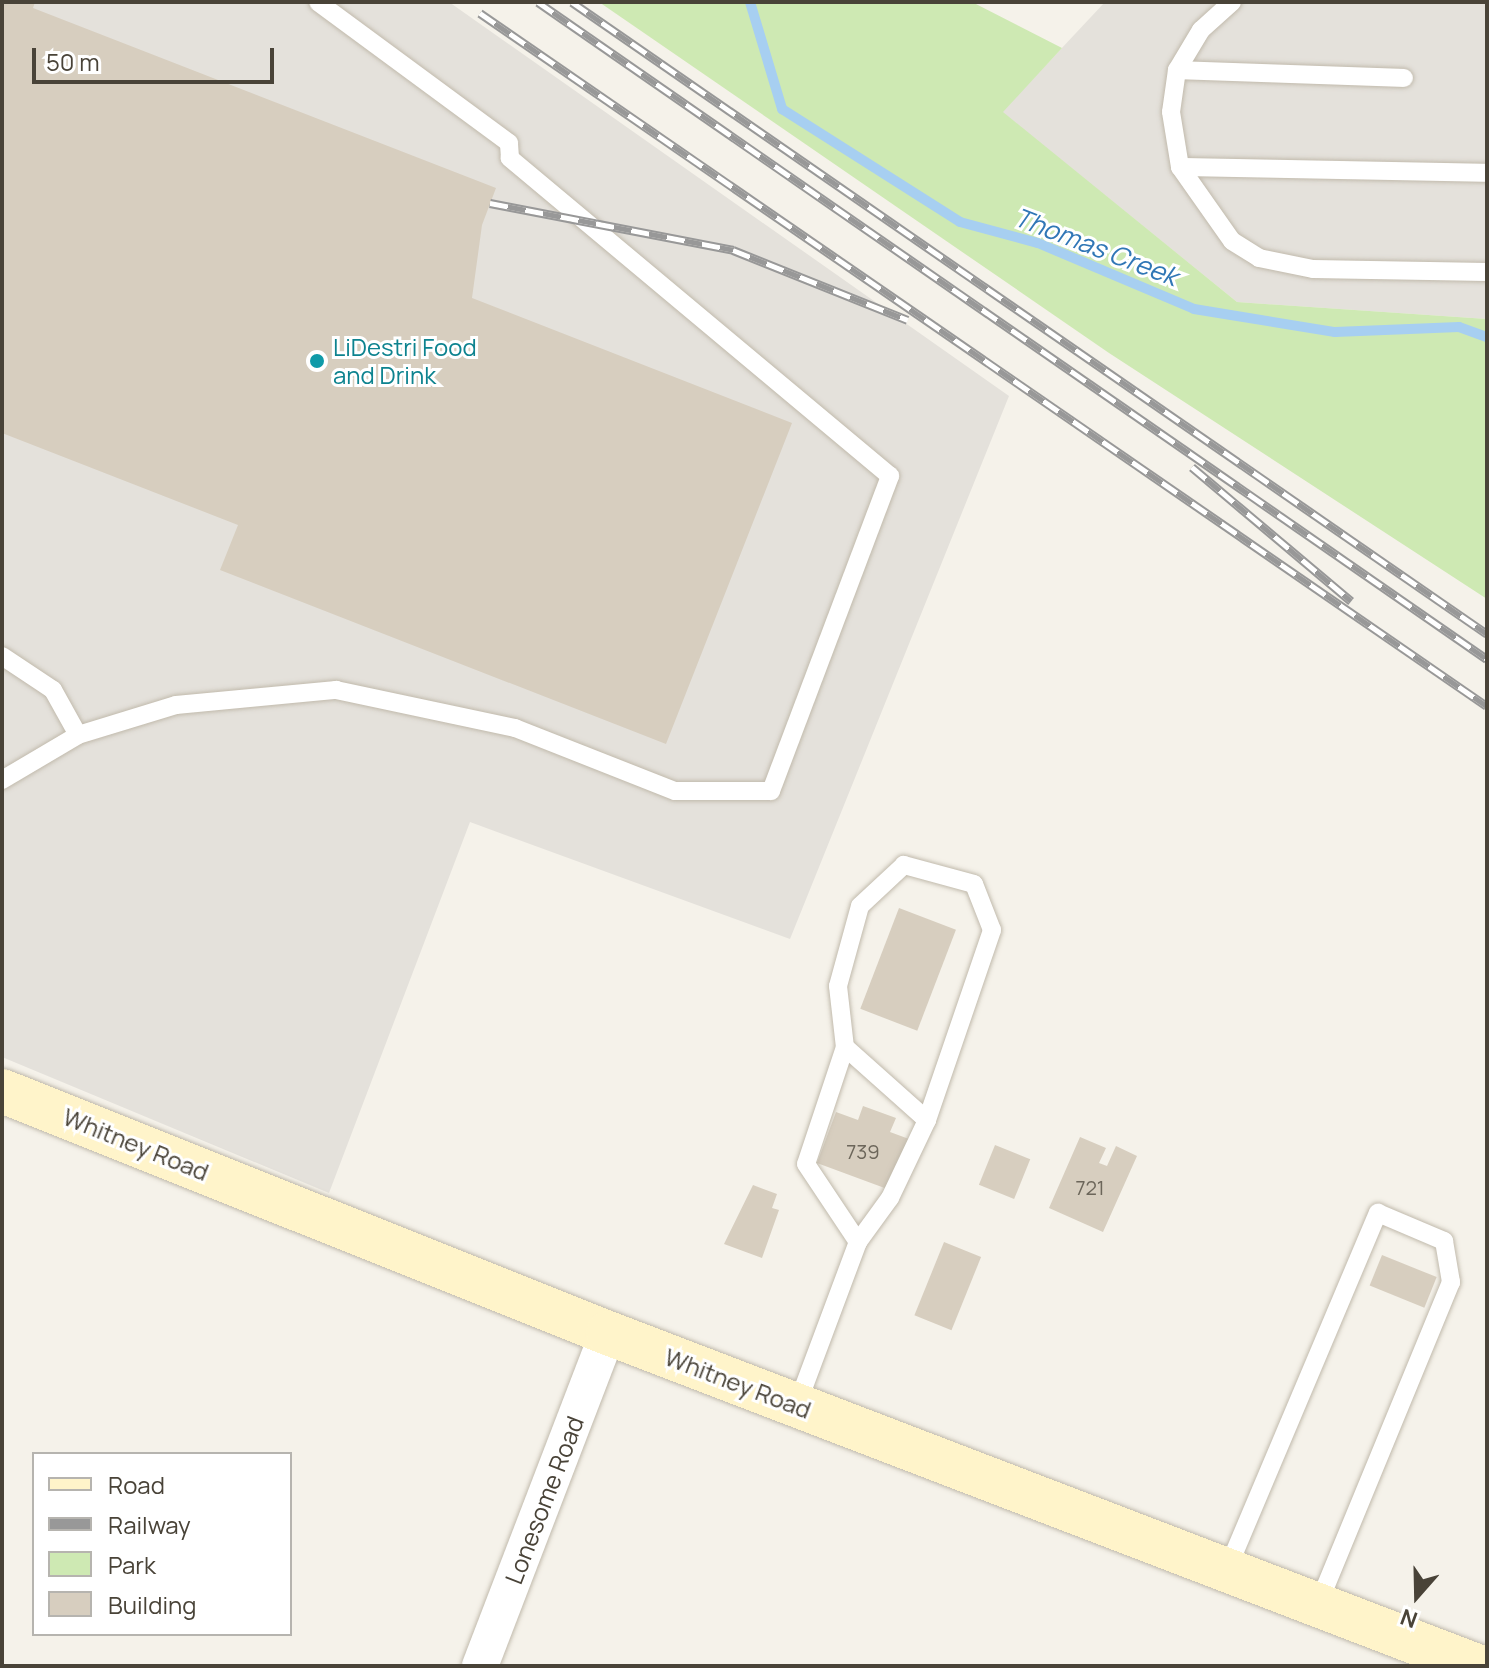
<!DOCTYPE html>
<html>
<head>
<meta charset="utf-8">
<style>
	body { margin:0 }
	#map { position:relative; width:1489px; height:1668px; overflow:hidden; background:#f5f2ea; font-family:Manrope,sans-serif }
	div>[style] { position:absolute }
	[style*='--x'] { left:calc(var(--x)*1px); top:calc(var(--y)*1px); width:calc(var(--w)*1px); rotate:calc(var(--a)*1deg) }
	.industrial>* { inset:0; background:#e4e1db }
	.green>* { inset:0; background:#cee9b3 }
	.stream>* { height:10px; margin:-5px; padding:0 5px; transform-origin:5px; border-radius:5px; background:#a7cff1 }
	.building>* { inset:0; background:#d7cebf; transform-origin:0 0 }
	.roads { filter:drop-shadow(0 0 2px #c1baac) drop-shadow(0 0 2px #c1baac) }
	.lane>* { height:18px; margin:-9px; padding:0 9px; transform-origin:9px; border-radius:9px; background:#fff }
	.street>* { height:36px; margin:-18px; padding:0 18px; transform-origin:18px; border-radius:18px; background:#fff }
	.secondary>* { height:44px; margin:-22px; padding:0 22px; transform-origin:22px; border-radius:22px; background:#fff4ca }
	.rail>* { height:9px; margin-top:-4.5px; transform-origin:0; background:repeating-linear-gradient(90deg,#fff 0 18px,#989898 0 36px); box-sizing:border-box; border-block:2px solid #989898 }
	.dots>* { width:22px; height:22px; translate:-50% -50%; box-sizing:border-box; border:4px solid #fff; border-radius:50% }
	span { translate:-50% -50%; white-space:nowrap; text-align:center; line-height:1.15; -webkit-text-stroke:6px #fff; paint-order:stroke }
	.number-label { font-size:20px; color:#6c665a }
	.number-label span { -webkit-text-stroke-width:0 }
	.culture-label { font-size:24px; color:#0d838f }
	.left { translate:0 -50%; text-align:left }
	.street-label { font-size:24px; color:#494338 }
	.water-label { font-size:26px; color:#3077b6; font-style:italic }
	.frame { position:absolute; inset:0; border:4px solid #494338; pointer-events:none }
	.legend { position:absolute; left:32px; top:1452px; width:260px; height:184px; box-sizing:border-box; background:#fff; border:2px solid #b6b4af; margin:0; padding:10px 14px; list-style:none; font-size:24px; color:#494338 }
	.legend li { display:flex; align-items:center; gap:16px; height:40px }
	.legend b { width:40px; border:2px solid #b6b4af }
	.north { position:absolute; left:1377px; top:1556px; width:80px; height:80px; -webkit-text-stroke:6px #fff; paint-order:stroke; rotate:200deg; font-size:22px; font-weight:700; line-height:32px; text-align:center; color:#494338 }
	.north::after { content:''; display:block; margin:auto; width:28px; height:36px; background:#494338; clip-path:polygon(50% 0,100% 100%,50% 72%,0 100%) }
	.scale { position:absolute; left:32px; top:48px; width:242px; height:36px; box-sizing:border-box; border:4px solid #494338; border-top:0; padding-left:10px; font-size:24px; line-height:28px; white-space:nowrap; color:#494338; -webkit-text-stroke:6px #fff; paint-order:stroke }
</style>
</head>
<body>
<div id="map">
	<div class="industrial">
		<div style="clip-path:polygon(2px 2px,449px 2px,1009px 396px,790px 939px,470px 822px,329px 1193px,2px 1057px)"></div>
		<div style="clip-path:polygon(1105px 2px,1487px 2px,1487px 319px,1237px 302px,1002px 112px)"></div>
	</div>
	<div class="green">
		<div style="clip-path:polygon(599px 2px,972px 2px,1062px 48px,1003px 112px,1237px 302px,1487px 319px,1487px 599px,1109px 353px)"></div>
	</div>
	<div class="stream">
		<div style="--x:750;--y:2;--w:112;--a:73.3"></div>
		<div style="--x:782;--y:109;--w:211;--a:32.4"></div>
		<div style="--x:960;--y:222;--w:81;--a:15.1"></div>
		<div style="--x:1038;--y:243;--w:169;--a:22.9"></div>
		<div style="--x:1194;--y:309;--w:143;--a:9.3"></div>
		<div style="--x:1335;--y:332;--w:124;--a:-2.3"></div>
		<div style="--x:1459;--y:327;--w:30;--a:20"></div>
	</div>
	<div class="building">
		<div style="clip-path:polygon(2px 2px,35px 2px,33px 8px,496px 188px,482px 225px,472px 298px,792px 423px,666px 744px,220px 570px,238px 525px,2px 433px)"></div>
		<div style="left:899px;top:908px;width:61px;height:108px;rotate:21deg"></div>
		<div style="clip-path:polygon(863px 1106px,896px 1118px,890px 1132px,909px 1139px,890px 1190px,817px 1163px,836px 1112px,858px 1120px)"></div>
		<div style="clip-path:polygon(1080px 1137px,1106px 1148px,1099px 1163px,1107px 1166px,1116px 1146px,1137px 1156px,1103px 1232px,1049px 1208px)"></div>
		<div style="left:995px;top:1145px;width:38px;height:43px;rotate:22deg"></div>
		<div style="clip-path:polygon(753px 1185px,777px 1194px,772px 1208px,779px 1210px,762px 1258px,724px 1244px)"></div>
		<div style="left:944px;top:1242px;width:40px;height:79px;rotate:22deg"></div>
		<div style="left:1382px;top:1255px;width:59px;height:33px;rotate:22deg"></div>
	</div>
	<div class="roads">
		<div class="lane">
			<div style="--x:1232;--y:2;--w:42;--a:137.9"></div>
			<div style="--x:1201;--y:30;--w:47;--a:121"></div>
			<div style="--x:1177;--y:70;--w:42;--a:98.1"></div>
			<div style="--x:1171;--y:112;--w:56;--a:80.7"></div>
			<div style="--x:1180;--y:167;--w:90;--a:54.9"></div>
			<div style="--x:1232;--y:241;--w:32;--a:32"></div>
			<div style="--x:1259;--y:258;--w:55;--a:11.5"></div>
			<div style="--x:1313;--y:269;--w:174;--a:1"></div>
			<div style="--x:1177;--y:70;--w:227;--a:2"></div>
			<div style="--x:1180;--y:167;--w:307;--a:1.1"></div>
			<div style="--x:2;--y:656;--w:61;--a:33.7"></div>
			<div style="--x:53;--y:690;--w:51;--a:60.9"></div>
			<div style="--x:2;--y:780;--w:88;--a:-30.6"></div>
			<div style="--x:78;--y:735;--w:102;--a:-17"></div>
			<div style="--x:176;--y:705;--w:161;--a:-5.4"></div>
			<div style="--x:336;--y:690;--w:183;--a:12"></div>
			<div style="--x:515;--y:728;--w:172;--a:21.5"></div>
			<div style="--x:675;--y:791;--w:96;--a:0"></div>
			<div style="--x:771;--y:791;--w:337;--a:-69.3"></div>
			<div style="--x:890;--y:476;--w:496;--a:-140.1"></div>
			<div style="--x:510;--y:158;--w:15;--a:-94"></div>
			<div style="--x:509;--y:143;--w:237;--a:-143.6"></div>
			<div style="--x:845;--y:1047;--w:123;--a:108.4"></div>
			<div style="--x:806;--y:1164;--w:94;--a:56.3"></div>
			<div style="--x:797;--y:1405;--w:174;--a:-69.5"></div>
			<div style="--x:858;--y:1242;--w:54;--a:-54"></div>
			<div style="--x:890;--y:1198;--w:86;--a:-64.6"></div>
			<div style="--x:927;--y:1120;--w:201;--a:-71.1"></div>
			<div style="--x:992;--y:930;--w:49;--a:-111.4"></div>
			<div style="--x:974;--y:884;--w:73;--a:-164.8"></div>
			<div style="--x:904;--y:865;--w:60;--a:137"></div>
			<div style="--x:860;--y:906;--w:83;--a:105.4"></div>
			<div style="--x:838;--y:986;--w:61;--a:83.5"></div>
			<div style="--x:845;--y:1047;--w:110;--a:41.7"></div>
			<div style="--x:1227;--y:1570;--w:388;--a:-67.1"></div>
			<div style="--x:1378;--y:1213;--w:72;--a:23"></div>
			<div style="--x:1444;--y:1241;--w:42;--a:80.3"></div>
			<div style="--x:1451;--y:1282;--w:348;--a:112.4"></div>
		</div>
		<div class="street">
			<div style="--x:480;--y:1666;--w:357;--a:-69"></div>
		</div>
		<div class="secondary">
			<div style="--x:2;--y:1091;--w:653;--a:21.77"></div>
			<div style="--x:608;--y:1333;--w:931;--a:20.97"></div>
		</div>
	</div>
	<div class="rail">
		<div style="--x:538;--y:2;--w:1154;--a:34.7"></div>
		<div style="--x:572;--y:2;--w:1112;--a:34.63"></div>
		<div style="--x:480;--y:13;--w:1222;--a:34.54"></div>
		<div style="--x:490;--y:203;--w:248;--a:10.9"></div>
		<div style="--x:733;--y:250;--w:188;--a:21.8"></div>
		<div style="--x:1192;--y:467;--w:208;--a:40.1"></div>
	</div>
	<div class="dots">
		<div style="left:317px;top:361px;background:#0f9aa8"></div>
	</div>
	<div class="number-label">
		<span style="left:863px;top:1151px">739</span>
		<span style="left:1090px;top:1187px">721</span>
	</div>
	<div class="culture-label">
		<span class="left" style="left:333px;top:361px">LiDestri Food<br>and Drink</span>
	</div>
	<div class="street-label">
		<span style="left:136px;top:1144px;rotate:22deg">Whitney Road</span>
		<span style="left:738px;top:1383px;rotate:21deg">Whitney Road</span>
		<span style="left:544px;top:1500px;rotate:-69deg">Lonesome Road</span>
	</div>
	<div class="water-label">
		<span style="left:1096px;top:247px;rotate:21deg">Thomas Creek</span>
	</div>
	<div class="frame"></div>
	<ul class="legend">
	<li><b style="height:10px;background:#fff4ca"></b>Road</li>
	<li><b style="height:10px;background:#989898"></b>Railway</li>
	<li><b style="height:22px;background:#cee9b3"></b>Park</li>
	<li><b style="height:22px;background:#d7cebf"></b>Building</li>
	</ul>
	<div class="north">N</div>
	<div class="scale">50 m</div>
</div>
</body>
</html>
